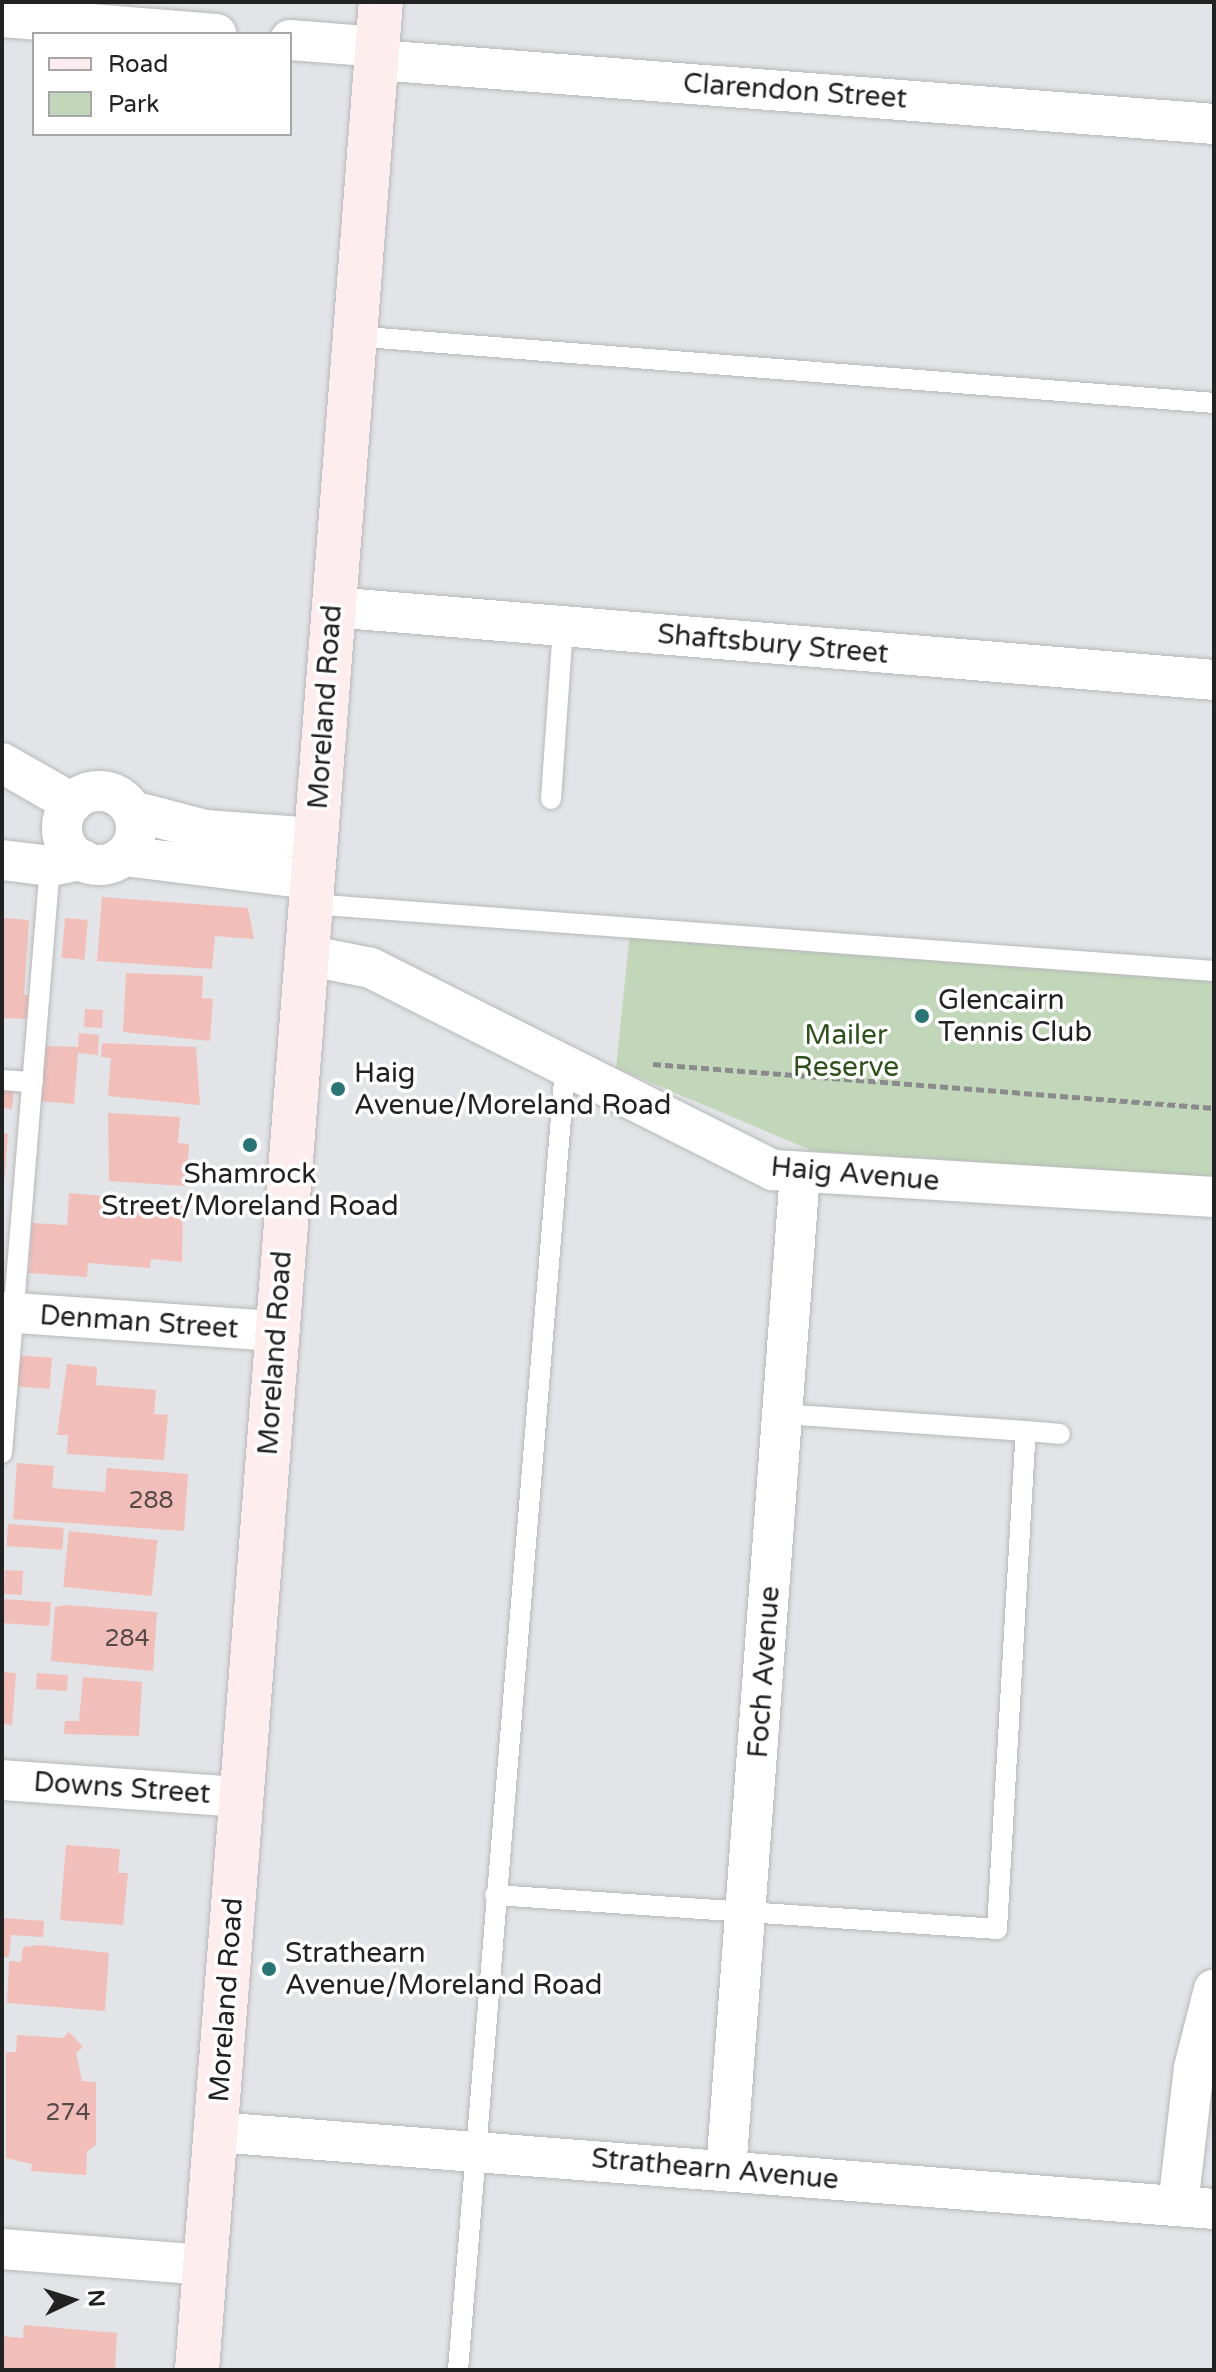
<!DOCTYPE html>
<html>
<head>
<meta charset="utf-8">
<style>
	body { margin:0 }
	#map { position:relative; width:1216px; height:2372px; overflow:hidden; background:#e3e4e7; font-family:"Varela Round",sans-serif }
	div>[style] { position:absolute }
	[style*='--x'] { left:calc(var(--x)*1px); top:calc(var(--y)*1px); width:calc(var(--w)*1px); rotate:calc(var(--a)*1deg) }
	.green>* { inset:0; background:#c2d7b9 }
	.building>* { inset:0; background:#f1beb9; transform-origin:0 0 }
	.path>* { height:5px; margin-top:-2.5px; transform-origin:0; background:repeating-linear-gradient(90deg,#8b8b8d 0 8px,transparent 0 12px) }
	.roads { filter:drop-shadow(0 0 2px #b7b8ba) drop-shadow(0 0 2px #b7b8ba) }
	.service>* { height:20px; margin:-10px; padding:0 10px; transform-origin:10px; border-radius:10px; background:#fff }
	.minor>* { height:40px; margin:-20px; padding:0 20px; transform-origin:20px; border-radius:20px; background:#fff }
	.minor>.ring { margin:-20px; padding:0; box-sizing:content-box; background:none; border:40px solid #fff; border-radius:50% }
	.secondary>* { height:44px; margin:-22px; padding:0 22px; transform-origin:22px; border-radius:22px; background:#feedee }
	.dots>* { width:22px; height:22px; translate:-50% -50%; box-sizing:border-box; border:4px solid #fff; border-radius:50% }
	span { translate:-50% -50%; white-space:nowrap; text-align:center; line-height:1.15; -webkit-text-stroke:7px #fff; paint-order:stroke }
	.number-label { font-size:24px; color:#564948 }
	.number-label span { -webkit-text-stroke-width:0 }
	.street-label { font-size:28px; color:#222223 }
	.poi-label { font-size:28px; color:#222223 }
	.left { translate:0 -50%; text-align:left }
	.park-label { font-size:28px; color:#2e511d }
	.frame { position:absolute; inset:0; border:4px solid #222223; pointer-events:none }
	.legend { position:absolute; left:32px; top:32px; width:260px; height:104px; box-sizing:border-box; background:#fff; border:2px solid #a7a7a7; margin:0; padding:10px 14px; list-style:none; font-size:24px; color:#222223 }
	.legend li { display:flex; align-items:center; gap:16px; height:40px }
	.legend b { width:40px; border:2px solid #a7a7a7 }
	.north { position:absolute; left:32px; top:2260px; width:80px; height:80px; -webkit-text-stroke:6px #fff; paint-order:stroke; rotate:86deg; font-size:22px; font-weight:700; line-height:32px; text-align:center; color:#222223 }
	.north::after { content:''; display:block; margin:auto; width:28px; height:36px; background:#222223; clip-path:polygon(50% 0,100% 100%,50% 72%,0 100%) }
</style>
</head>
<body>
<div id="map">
	<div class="green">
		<div style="clip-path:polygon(630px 932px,1214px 978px,1214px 1177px,813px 1151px,616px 1068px)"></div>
	</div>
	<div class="building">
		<div style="clip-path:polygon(102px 897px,248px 908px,254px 939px,215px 936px,212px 969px,97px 961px)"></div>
		<div style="clip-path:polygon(2px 918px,29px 920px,24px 995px,32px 996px,31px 1019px,2px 1018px)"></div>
		<div style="left:65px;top:918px;width:23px;height:40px;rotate:5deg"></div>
		<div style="clip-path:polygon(126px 973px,203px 976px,202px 998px,213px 999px,210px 1041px,123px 1032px)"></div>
		<div style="left:85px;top:1009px;width:18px;height:18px;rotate:3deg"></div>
		<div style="clip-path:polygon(79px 1033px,99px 1035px,98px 1055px,78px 1053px,74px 1104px,41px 1101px,46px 1046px,78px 1047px)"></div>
		<div style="clip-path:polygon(102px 1043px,196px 1047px,200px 1105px,108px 1096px,111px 1058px,101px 1057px)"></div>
		<div style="clip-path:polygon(2px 1088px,14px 1089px,12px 1109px,2px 1108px)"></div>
		<div style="clip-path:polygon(108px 1113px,180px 1117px,178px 1143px,189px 1144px,186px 1186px,109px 1181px)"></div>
		<div style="clip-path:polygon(2px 1133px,8px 1134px,4px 1183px,2px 1183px)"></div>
		<div style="clip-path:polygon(69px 1193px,183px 1203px,182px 1262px,151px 1259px,150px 1268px,88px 1263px,87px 1277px,29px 1273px,32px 1223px,67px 1225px)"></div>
		<div style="left:13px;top:1355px;width:39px;height:31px;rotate:4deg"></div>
		<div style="clip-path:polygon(67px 1364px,97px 1367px,96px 1385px,156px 1390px,154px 1414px,168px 1415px,164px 1460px,67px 1454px,68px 1435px,57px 1435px)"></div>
		<div style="clip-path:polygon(17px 1463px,54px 1466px,52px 1488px,105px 1492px,107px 1468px,188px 1474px,184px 1531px,13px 1519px)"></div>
		<div style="left:8px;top:1524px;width:56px;height:22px;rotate:4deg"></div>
		<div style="left:69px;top:1531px;width:89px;height:56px;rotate:6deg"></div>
		<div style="left:5px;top:1570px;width:18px;height:24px;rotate:3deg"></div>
		<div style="left:3px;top:1599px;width:48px;height:24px;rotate:4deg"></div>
		<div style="clip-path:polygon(65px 1605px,157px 1612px,153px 1671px,51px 1661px,55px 1607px)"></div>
		<div style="clip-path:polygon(2px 1672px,16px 1673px,12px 1725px,2px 1724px)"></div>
		<div style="left:37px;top:1673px;width:31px;height:16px;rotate:4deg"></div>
		<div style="clip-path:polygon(83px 1677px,142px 1682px,139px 1736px,64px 1734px,65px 1721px,79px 1721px)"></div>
		<div style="clip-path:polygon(66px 1845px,120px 1849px,118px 1873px,128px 1873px,123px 1925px,60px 1920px)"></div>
		<div style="clip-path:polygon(2px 1918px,44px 1921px,43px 1937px,11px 1935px,9px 1957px,2px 1957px)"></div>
		<div style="clip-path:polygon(39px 1945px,109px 1953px,105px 2011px,7px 2003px,9px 1961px,21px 1962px,23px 1947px)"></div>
		<div style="clip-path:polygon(69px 2032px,83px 2047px,76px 2053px,82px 2081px,96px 2082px,96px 2145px,87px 2151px,86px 2175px,31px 2171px,32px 2164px,6px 2158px,6px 2052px,16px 2052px,17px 2035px,63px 2038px)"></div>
		<div style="clip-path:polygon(24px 2325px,117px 2333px,115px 2370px,2px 2370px,2px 2336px,23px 2338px)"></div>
	</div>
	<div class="path">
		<div style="--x:653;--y:1064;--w:563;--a:4.48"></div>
	</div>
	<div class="roads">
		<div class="service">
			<div style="--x:352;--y:336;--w:865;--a:4.44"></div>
			<div style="--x:551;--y:799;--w:172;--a:-86"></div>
			<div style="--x:310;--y:904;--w:906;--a:4.24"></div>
			<div style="--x:2;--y:1080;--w:31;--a:4"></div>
			<div style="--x:1026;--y:1431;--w:34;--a:5"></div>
			<div style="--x:2;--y:1453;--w:589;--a:-85.33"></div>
			<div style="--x:495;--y:1895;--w:503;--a:3.87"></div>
			<div style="--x:997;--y:1929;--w:499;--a:-86.7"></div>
			<div style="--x:1026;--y:1431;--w:243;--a:-176"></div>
			<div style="--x:458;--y:2370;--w:1306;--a:-85.3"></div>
		</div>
		<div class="minor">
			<div style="--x:2;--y:17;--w:215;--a:4.5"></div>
			<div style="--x:290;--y:40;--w:88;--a:4.5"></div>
			<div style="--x:377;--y:60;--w:839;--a:4.37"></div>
			<div style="--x:332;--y:607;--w:885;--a:4.73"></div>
			<div style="--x:2;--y:763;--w:81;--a:29.7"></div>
			<div class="ring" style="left:62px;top:791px;width:34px;height:34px"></div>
			<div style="--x:133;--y:811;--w:74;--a:14.8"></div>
			<div style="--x:205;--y:830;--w:110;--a:4.2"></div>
			<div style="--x:124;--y:856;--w:189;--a:7"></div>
			<div style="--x:2;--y:860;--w:48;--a:7.1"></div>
			<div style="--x:50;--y:866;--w:33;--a:-11"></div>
			<div style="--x:305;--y:955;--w:67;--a:11.1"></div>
			<div style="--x:371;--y:968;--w:450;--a:26.7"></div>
			<div style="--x:773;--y:1170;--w:442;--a:3.5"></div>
			<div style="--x:2;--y:1312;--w:276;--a:4"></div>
			<div style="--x:2;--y:1780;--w:240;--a:4.1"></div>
			<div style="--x:216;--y:2132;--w:1001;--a:4.41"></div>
			<div style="--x:726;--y:2171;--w:1001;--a:-85.76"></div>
			<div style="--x:1178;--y:2206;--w:139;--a:-83.4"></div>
			<div style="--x:1194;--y:2068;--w:81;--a:-75.8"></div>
			<div style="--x:2;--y:2249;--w:204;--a:4.5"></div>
		</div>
		<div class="secondary">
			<div style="--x:197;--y:2370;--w:2375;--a:-85.56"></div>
		</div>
	</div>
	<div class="dots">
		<div style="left:922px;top:1016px;background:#2a7475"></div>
		<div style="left:338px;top:1089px;background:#2a7475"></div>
		<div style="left:250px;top:1145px;background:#2a7475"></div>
		<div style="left:269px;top:1969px;background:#2a7475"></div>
	</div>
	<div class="number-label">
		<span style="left:151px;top:1501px">288</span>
		<span style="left:127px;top:1639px">284</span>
		<span style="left:68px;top:2113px">274</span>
	</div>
	<div class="street-label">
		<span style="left:795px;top:91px;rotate:4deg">Clarendon Street</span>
		<span style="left:773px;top:644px;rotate:5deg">Shaftsbury Street</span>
		<span style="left:325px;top:707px;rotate:-86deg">Moreland Road</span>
		<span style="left:855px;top:1174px;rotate:5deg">Haig Avenue</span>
		<span style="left:139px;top:1322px;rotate:4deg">Denman Street</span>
		<span style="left:275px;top:1353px;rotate:-86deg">Moreland Road</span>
		<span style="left:764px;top:1672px;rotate:-86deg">Foch Avenue</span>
		<span style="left:122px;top:1788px;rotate:4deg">Downs Street</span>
		<span style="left:226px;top:2000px;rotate:-86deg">Moreland Road</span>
		<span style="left:715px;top:2169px;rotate:5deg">Strathearn Avenue</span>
	</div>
	<div class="poi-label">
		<span class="left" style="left:938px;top:1016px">Glencairn<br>Tennis Club</span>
		<span class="left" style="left:354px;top:1089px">Haig<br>Avenue/Moreland Road</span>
		<span style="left:250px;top:1190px">Shamrock<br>Street/Moreland Road</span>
		<span class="left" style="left:285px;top:1969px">Strathearn<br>Avenue/Moreland Road</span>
	</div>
	<div class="park-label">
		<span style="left:846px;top:1051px">Mailer<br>Reserve</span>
	</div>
	<div class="frame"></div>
	<ul class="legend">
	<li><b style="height:10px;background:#feedee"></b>Road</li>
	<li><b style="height:22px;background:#c2d7b9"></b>Park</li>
	</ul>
	<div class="north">N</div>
</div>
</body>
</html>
